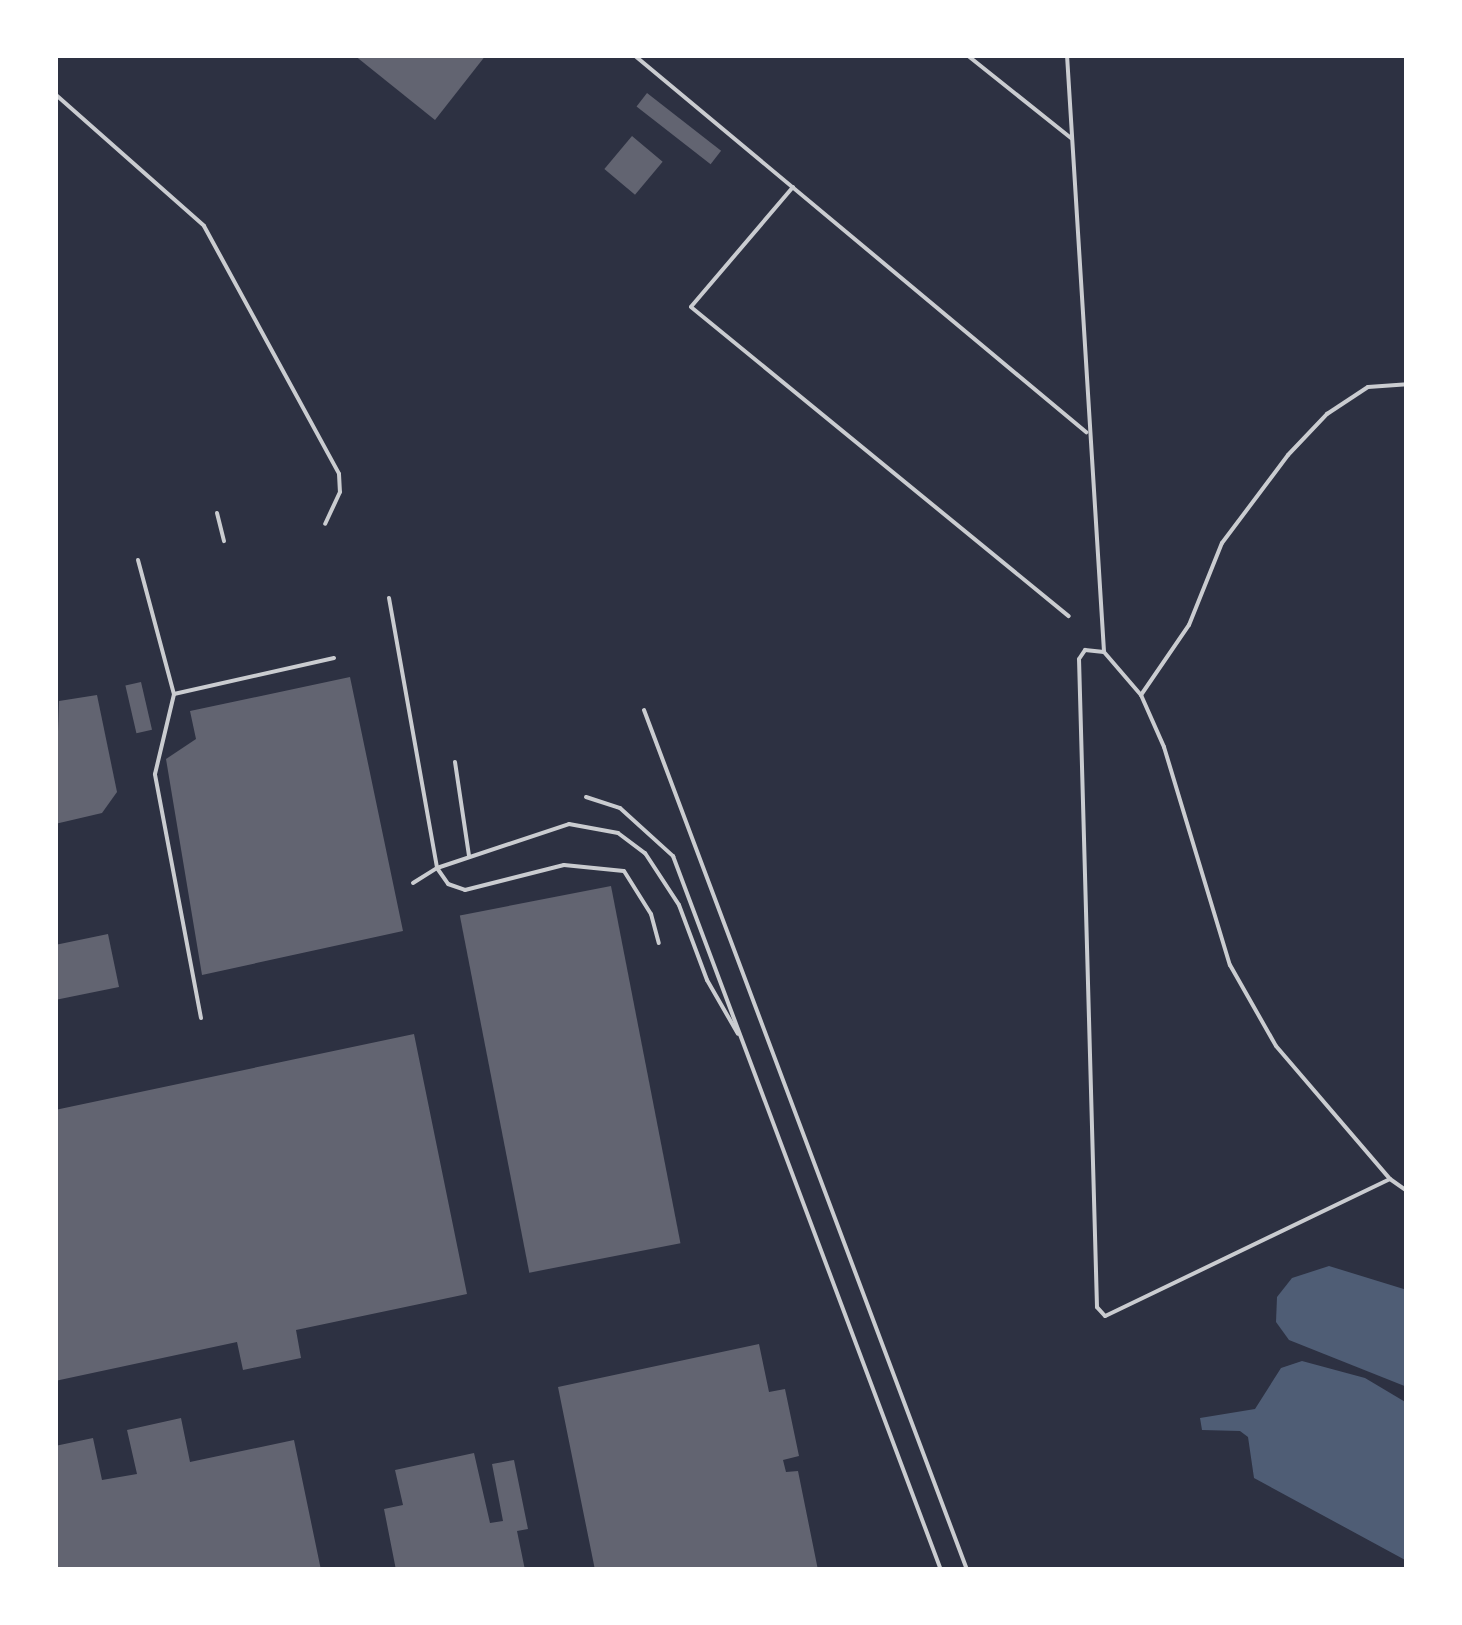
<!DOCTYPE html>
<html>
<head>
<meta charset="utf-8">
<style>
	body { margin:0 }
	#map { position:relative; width:1462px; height:1625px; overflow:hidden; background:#2d3142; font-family:Jost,sans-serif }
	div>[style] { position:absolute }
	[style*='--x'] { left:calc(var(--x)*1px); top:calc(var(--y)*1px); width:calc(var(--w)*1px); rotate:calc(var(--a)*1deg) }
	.water>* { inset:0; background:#4f5d75 }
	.building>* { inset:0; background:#626471; transform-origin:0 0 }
	.service>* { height:4px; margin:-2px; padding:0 2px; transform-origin:2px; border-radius:2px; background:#caccd0 }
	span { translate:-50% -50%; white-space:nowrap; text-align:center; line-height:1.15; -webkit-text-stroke:10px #fff; paint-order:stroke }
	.frame { position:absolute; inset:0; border:58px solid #fff; pointer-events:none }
</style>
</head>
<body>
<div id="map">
	<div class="water">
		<div style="clip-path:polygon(1329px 1266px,1407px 1290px,1407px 1387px,1289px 1340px,1276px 1322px,1277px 1297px,1292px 1278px)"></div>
		<div style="clip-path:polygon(1302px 1361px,1365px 1378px,1407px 1403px,1407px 1561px,1254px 1478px,1248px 1437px,1240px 1431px,1202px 1430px,1200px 1418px,1255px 1409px,1281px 1368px)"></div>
	</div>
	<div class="building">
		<div style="clip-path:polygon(354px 55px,486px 55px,435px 120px)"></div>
		<div style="left:647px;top:93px;width:94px;height:17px;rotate:38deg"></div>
		<div style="left:632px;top:136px;width:40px;height:43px;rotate:40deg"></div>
		<div style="clip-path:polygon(350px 677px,403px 931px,202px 975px,166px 759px,196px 739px,190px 711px)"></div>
		<div style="left:141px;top:682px;width:49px;height:16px;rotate:77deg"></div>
		<div style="clip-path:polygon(97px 695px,117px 792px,102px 813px,55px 824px,59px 701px)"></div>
		<div style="left:611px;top:886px;width:364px;height:154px;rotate:79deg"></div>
		<div style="clip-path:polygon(108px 934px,119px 987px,55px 1000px,55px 945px)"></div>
		<div style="clip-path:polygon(414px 1034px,467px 1294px,296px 1330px,301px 1358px,243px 1370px,237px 1342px,55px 1381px,55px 1110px)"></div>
		<div style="clip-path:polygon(759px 1344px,769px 1392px,785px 1389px,799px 1456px,783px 1460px,786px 1472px,798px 1471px,818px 1570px,595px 1570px,558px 1387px)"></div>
		<div style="clip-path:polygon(181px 1418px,190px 1462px,294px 1440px,321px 1570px,55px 1570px,55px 1446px,93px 1438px,102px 1480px,137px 1474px,127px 1430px)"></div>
		<div style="clip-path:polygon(474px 1453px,490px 1523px,503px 1521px,492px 1464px,514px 1460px,528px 1529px,517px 1531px,525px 1570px,396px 1570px,384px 1509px,403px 1505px,395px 1470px)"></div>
	</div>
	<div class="service">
		<div style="--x:634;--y:55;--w:589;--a:39.83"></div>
		<div style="--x:967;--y:55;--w:133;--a:38.6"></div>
		<div style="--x:1067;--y:55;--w:598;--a:86.45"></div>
		<div style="--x:55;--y:94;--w:199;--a:41.5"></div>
		<div style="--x:204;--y:226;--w:282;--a:61.4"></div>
		<div style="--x:339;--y:474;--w:18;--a:87"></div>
		<div style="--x:340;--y:492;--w:35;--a:115"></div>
		<div style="--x:793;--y:187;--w:157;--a:130.4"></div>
		<div style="--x:691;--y:307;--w:488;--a:39.3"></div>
		<div style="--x:217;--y:513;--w:29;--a:76"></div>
		<div style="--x:138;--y:560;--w:139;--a:75"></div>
		<div style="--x:389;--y:598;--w:274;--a:79.9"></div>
		<div style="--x:437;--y:868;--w:19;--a:55"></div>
		<div style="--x:448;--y:884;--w:18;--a:19"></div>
		<div style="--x:465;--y:890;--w:102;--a:-14.2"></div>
		<div style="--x:564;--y:865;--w:60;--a:5.7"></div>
		<div style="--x:624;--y:871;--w:51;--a:57.9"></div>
		<div style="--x:651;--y:914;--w:30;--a:75"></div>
		<div style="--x:1085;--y:650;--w:19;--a:6"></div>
		<div style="--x:1104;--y:652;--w:57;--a:49.3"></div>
		<div style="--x:1141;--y:695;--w:57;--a:66.1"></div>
		<div style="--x:1164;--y:747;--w:228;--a:73.2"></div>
		<div style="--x:1230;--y:965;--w:93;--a:60.4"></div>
		<div style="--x:1276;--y:1046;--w:175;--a:49.4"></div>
		<div style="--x:1390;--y:1179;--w:316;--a:154.3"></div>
		<div style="--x:1105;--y:1316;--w:12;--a:-132"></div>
		<div style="--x:1097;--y:1307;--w:648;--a:-91.59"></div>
		<div style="--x:1079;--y:659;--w:11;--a:-56"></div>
		<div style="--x:1141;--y:695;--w:85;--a:-55.6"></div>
		<div style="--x:1189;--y:625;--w:88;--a:-68.1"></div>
		<div style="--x:1222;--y:543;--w:110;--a:-53.1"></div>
		<div style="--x:1288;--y:455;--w:57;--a:-46.4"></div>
		<div style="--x:1327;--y:414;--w:49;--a:-33.4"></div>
		<div style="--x:1368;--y:387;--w:39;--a:-4"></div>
		<div style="--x:644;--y:710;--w:919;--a:69.41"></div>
		<div style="--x:455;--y:762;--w:95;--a:81.5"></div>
		<div style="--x:586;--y:797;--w:36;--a:18"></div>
		<div style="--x:620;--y:808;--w:72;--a:42.2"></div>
		<div style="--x:673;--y:856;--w:763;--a:69.43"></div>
		<div style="--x:413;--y:883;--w:28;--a:-32"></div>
		<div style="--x:437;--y:868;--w:139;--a:-18.4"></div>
		<div style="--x:569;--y:824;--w:50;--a:10.4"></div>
		<div style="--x:618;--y:833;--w:34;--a:37"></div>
		<div style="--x:645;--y:853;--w:62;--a:56.8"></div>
		<div style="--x:679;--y:905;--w:80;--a:69.5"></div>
		<div style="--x:707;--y:980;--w:62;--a:60.1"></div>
		<div style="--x:201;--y:1018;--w:248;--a:-100.7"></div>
		<div style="--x:155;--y:774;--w:82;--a:-76.6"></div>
		<div style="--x:174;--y:694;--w:164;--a:-12.7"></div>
		<div style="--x:1390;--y:1179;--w:21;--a:35"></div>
	</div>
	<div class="frame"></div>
</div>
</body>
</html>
